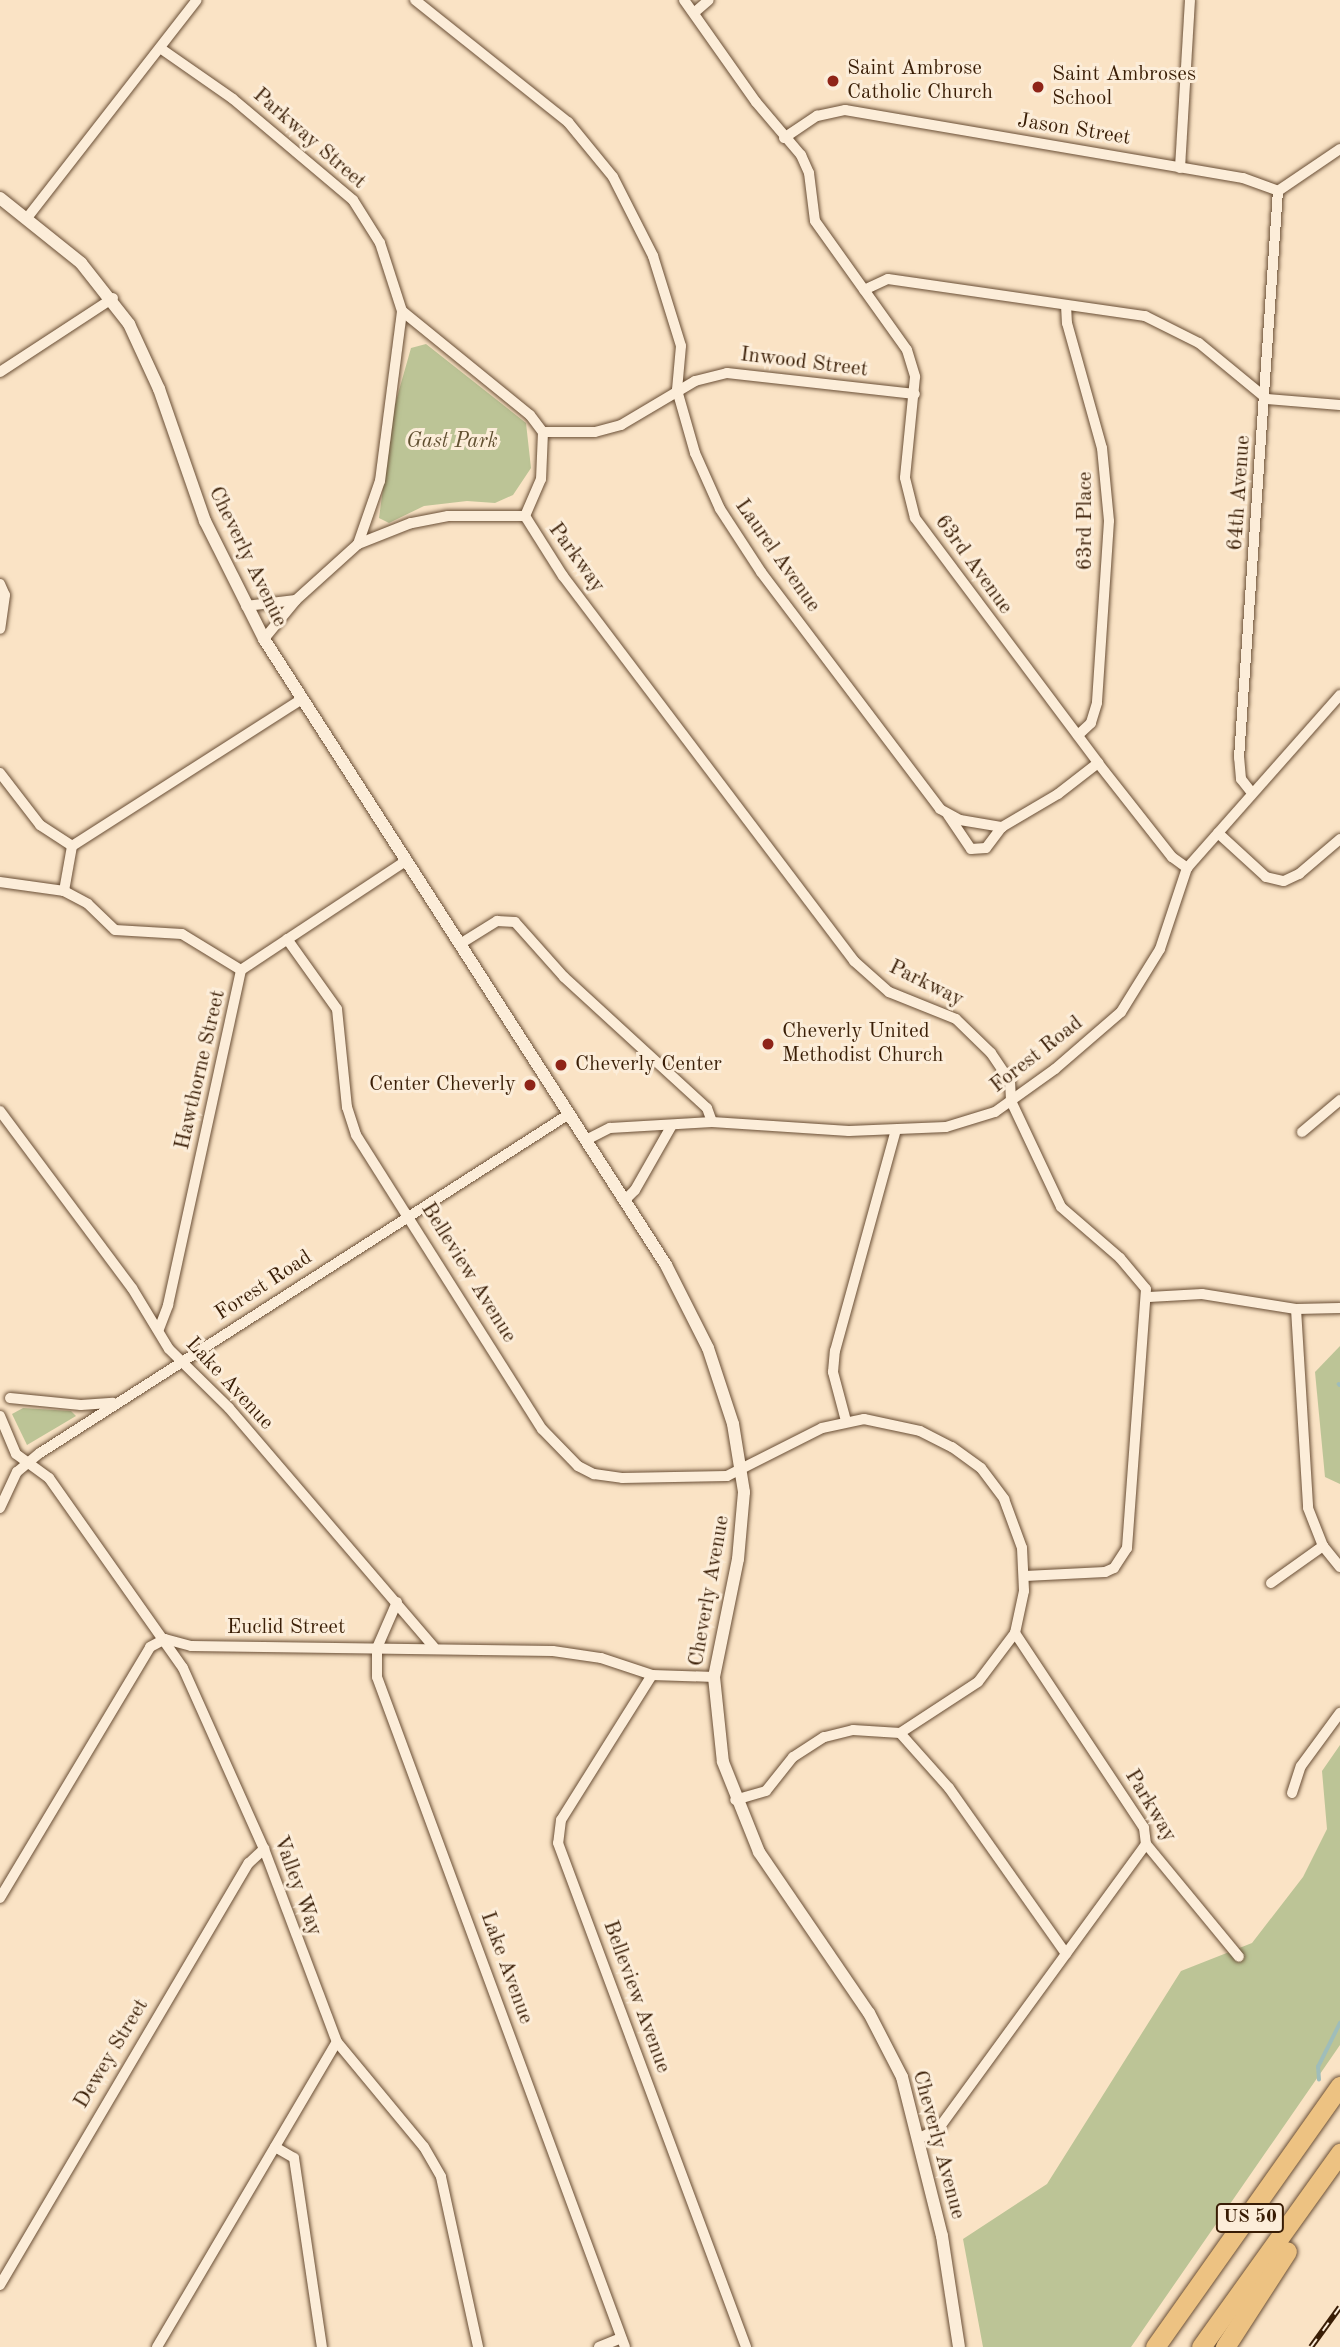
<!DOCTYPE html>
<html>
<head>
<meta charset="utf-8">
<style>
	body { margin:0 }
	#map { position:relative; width:1340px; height:2347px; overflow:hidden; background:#fae3c5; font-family:"Old Standard TT",serif }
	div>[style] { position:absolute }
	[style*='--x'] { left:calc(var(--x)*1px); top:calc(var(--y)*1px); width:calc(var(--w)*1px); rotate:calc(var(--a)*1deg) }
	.green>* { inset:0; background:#bcc496 }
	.stream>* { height:3.5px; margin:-1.75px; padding:0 1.75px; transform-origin:1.75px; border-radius:1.75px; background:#9fbdba }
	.roads { filter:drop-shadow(0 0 2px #694e35) drop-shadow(0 0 2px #694e35) }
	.minor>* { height:10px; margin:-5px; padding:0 5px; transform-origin:5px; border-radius:5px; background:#fcedd9 }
	.tertiary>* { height:12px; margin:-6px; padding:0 6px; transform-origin:6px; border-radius:6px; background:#fcedd9 }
	.motorway>* { height:19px; margin:-9.5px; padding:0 9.5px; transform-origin:9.5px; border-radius:9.5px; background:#edc282 }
	.rail>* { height:6px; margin-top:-3px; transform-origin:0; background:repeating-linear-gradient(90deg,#fcedd9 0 10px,#391d05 0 20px); box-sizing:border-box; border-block:2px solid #391d05 }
	.dots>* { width:19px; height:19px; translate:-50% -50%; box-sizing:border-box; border:4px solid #fcedd9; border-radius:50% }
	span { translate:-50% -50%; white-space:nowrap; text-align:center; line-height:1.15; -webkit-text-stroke:6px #fcedd9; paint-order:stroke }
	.shield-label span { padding:2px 5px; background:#fcedd9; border:2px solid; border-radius:5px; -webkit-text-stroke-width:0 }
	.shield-label { font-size:19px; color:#391d05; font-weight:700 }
	.poi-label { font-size:21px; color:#391d05 }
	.left { translate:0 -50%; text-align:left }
	.right { translate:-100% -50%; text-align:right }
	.street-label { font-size:21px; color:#391d05 }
	.park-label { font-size:21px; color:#604f30; font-style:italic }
</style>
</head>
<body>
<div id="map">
	<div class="green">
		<div style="clip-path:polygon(426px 344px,526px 423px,531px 468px,513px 495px,495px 503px,467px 501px,424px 506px,389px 523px,379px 518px,394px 408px,411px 348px)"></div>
		<div style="clip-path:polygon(1340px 1346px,1340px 1484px,1325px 1477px,1315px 1372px)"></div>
		<div style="clip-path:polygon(23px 1408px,71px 1411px,76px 1416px,27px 1445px,12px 1414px)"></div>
		<div style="clip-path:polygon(1340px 1745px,1340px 2045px,1131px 2347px,983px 2347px,963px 2239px,1047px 2184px,1181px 1971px,1252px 1943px,1303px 1877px,1327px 1829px,1322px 1771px)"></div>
	</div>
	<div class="stream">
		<div style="--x:1339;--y:1384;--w:1;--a:45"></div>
		<div style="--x:1319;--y:2080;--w:13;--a:-94"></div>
		<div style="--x:1318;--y:2067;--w:49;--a:-63.4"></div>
	</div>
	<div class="roads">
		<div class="minor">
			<div style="--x:415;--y:0;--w:196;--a:38.6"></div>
			<div style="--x:568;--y:122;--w:71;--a:50.7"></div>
			<div style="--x:613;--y:177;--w:89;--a:63.1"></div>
			<div style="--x:653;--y:256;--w:94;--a:72.7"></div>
			<div style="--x:681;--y:346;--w:44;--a:95.2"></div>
			<div style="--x:677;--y:390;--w:66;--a:74.1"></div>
			<div style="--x:695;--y:453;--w:61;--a:65.9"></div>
			<div style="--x:720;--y:509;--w:75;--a:56.9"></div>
			<div style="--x:761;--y:572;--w:297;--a:52.9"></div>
			<div style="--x:940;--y:809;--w:23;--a:29"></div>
			<div style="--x:960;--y:820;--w:43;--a:9.5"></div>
			<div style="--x:1002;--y:827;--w:65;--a:-30.5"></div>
			<div style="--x:1058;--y:794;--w:51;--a:-37.8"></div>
			<div style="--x:684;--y:0;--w:125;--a:54.8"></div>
			<div style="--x:756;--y:102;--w:70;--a:49.7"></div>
			<div style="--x:801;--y:155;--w:20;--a:66"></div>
			<div style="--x:809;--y:173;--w:48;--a:82.9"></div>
			<div style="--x:815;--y:221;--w:158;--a:54.5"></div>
			<div style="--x:907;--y:350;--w:28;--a:73"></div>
			<div style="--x:915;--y:377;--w:101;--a:95.7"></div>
			<div style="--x:905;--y:478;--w:41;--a:76"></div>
			<div style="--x:915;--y:518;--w:306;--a:53.2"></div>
			<div style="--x:1098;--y:763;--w:120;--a:51.8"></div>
			<div style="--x:1172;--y:857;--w:19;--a:36"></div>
			<div style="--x:695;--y:12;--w:18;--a:-41"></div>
			<div style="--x:160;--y:48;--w:89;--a:34.9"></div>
			<div style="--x:233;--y:99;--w:157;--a:40.1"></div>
			<div style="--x:353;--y:200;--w:51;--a:57.9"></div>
			<div style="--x:380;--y:243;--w:71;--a:72.1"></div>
			<div style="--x:402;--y:311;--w:165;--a:39.1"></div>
			<div style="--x:530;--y:415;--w:21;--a:53"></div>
			<div style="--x:543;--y:432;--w:47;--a:92.4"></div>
			<div style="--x:541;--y:479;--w:40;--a:113.4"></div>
			<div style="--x:525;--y:516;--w:77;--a:180"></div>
			<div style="--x:448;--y:516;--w:38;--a:169"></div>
			<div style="--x:411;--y:523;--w:57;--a:158.4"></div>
			<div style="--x:358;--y:544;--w:84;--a:137.9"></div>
			<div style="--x:296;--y:600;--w:50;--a:129.4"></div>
			<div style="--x:784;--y:138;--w:40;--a:-34"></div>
			<div style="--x:817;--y:116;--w:29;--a:-12"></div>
			<div style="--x:845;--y:110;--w:404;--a:9.7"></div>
			<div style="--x:1243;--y:178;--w:37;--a:20"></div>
			<div style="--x:1180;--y:168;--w:168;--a:-86.6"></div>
			<div style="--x:1278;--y:191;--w:75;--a:-34.1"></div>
			<div style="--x:27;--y:218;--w:276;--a:-52.1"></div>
			<div style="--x:864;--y:290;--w:26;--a:-25"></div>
			<div style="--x:888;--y:279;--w:260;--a:8.2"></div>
			<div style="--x:1145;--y:316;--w:60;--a:26.6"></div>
			<div style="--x:1199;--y:343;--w:88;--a:39.5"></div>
			<div style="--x:1267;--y:399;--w:73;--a:4.7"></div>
			<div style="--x:1066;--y:305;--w:18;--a:87"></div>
			<div style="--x:1067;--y:323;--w:130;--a:74.4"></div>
			<div style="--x:1102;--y:448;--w:73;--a:84.5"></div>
			<div style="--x:1109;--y:521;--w:182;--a:93.8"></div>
			<div style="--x:1097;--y:703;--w:21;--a:107"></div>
			<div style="--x:1091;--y:723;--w:18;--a:137"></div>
			<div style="--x:0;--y:372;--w:135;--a:-33.2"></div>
			<div style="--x:543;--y:432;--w:52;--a:0"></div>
			<div style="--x:595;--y:432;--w:27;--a:-15"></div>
			<div style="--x:621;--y:425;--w:86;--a:-30.7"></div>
			<div style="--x:695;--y:381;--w:33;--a:-14"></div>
			<div style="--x:727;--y:373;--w:189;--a:6.4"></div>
			<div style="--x:525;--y:516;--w:71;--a:57.7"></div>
			<div style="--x:563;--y:576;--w:483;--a:52.9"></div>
			<div style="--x:854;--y:961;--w:47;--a:41.5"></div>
			<div style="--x:889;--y:992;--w:72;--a:21.9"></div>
			<div style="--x:956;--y:1019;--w:49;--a:44.2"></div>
			<div style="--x:991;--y:1053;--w:34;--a:56"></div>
			<div style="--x:1010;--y:1081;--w:20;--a:87"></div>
			<div style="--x:1011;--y:1101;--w:117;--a:64.7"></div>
			<div style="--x:1061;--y:1207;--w:78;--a:40.8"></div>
			<div style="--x:1120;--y:1258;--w:40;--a:50"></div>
			<div style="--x:1146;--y:1289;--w:260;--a:94.2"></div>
			<div style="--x:1127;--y:1548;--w:24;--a:123"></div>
			<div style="--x:1114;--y:1568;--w:10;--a:156"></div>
			<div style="--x:1105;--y:1572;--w:80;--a:177.1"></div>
			<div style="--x:358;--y:544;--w:67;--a:-70.8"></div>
			<div style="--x:380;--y:481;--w:171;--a:-82.6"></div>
			<div style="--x:0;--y:584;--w:12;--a:66"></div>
			<div style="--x:5;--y:595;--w:34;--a:98"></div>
			<div style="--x:246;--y:606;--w:50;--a:-6.8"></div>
			<div style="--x:0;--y:773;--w:66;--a:52.4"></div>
			<div style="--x:40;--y:825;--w:38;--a:33"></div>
			<div style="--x:1252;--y:793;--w:18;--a:-128"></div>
			<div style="--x:1241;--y:779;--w:21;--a:-95"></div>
			<div style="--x:1239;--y:758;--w:568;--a:-86.07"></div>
			<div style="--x:948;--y:815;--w:41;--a:55.9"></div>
			<div style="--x:971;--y:849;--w:15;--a:-4"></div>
			<div style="--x:986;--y:848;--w:26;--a:-53"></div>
			<div style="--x:1218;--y:833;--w:65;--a:42.5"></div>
			<div style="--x:1266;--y:877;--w:18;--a:13"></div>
			<div style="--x:1284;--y:881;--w:17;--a:-25"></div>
			<div style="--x:1299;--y:874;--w:54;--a:-40.5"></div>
			<div style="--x:72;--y:846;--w:274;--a:-32.6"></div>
			<div style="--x:0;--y:882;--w:65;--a:8"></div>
			<div style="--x:64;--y:891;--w:27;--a:28"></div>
			<div style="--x:88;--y:904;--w:37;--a:44"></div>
			<div style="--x:115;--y:930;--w:67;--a:3.4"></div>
			<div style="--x:182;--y:934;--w:69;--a:31.4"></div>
			<div style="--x:64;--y:891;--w:46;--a:-79.9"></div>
			<div style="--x:287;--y:939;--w:86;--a:54.5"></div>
			<div style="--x:337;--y:1009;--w:99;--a:84.2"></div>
			<div style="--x:347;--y:1107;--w:29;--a:72"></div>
			<div style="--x:356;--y:1135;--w:348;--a:57.7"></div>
			<div style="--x:542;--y:1429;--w:52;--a:45.8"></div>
			<div style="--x:578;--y:1466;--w:18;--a:27"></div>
			<div style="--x:594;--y:1474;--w:28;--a:8"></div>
			<div style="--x:622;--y:1478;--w:105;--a:-1.1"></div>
			<div style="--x:727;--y:1476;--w:106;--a:-26.8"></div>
			<div style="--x:822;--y:1428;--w:43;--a:-12.1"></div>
			<div style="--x:864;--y:1419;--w:57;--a:12.1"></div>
			<div style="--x:920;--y:1431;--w:36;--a:27"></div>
			<div style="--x:952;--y:1447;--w:36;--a:36"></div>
			<div style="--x:981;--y:1468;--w:39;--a:53"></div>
			<div style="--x:1004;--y:1499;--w:52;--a:69.8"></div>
			<div style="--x:1022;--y:1548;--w:43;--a:87.3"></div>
			<div style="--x:1024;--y:1591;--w:43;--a:102.1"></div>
			<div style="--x:1015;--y:1633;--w:61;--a:127.1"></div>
			<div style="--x:978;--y:1682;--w:93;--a:146.8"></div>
			<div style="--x:900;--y:1733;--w:47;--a:-176.3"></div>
			<div style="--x:853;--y:1730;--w:30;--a:166"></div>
			<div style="--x:824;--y:1737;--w:37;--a:147"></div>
			<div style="--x:793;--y:1757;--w:43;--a:128.5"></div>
			<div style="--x:766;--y:1791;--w:32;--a:164"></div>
			<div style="--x:460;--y:944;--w:44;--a:-31.9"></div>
			<div style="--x:497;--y:921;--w:18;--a:3"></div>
			<div style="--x:515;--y:922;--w:74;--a:48.3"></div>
			<div style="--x:564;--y:977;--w:194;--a:42.5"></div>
			<div style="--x:707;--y:1108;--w:15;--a:70"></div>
			<div style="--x:241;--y:970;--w:199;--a:-33.5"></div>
			<div style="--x:0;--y:1111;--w:221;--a:53.3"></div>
			<div style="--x:132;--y:1288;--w:71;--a:58.8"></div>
			<div style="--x:169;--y:1349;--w:84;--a:44.5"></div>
			<div style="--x:229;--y:1408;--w:315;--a:49.4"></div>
			<div style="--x:1302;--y:1132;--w:50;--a:-40.1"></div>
			<div style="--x:586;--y:1140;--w:27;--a:-27"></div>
			<div style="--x:610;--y:1128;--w:102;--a:-3.4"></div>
			<div style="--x:712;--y:1122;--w:137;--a:3.8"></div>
			<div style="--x:849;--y:1131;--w:97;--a:-2.4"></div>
			<div style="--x:946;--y:1127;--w:51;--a:-17"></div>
			<div style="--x:995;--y:1112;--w:74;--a:-35.6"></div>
			<div style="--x:1055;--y:1069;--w:87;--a:-40.8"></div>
			<div style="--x:1121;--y:1012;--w:74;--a:-58.2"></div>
			<div style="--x:1160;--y:949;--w:85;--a:-71.6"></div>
			<div style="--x:1187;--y:868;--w:231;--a:-48.5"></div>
			<div style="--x:625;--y:1200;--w:14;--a:-45"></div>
			<div style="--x:635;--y:1190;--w:73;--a:-60.3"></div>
			<div style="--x:1149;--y:1297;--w:53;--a:-3.2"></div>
			<div style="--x:1202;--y:1294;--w:95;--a:9.1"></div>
			<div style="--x:1296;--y:1309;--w:44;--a:-1.3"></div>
			<div style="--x:1296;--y:1309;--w:199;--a:86.5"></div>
			<div style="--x:1308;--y:1508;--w:41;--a:68.5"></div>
			<div style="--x:1323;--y:1546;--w:27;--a:51"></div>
			<div style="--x:159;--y:1329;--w:26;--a:-69"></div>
			<div style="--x:168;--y:1305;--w:343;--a:-77.7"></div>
			<div style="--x:10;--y:1398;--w:71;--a:5.6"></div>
			<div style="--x:81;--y:1405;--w:32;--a:-4"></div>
			<div style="--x:0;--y:1416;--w:41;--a:67.2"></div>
			<div style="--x:16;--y:1454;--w:41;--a:36"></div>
			<div style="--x:49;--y:1478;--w:232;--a:54.8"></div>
			<div style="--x:183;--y:1668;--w:198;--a:65.9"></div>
			<div style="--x:264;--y:1849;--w:206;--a:69.3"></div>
			<div style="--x:337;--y:2042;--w:136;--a:50.4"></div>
			<div style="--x:424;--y:2147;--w:34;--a:60"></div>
			<div style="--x:441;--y:2177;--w:174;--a:77.7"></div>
			<div style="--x:846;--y:1421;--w:51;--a:-104.9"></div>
			<div style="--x:833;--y:1372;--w:21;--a:-85"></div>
			<div style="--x:835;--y:1351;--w:229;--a:-74.6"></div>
			<div style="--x:0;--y:1508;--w:40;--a:-65"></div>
			<div style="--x:17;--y:1472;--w:30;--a:-40"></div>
			<div style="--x:40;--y:1453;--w:628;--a:-32.65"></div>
			<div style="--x:1271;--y:1583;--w:64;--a:-35.4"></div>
			<div style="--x:397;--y:1602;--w:50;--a:113.5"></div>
			<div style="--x:377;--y:1648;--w:29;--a:90"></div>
			<div style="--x:377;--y:1677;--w:714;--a:69.69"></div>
			<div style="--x:1015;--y:1633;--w:234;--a:56.5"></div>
			<div style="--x:1144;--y:1828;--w:16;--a:83"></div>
			<div style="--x:1146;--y:1844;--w:146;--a:50.5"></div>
			<div style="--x:652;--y:1675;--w:171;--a:122.1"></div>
			<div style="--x:561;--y:1820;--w:23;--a:97"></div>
			<div style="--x:558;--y:1843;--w:538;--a:69.54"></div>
			<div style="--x:900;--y:1733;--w:74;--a:48.3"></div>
			<div style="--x:949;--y:1788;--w:203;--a:54.8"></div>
			<div style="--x:1292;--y:1793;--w:28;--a:-72"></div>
			<div style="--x:1301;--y:1766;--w:66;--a:-53.7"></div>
			<div style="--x:0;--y:1898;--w:292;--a:-59.1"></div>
			<div style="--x:150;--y:1647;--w:17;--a:-28"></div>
			<div style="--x:165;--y:1639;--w:27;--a:15"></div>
			<div style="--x:191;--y:1646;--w:362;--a:0.8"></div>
			<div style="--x:553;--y:1651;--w:49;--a:8.3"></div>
			<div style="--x:601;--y:1658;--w:54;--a:18.4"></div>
			<div style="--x:652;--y:1675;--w:62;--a:1.8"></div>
			<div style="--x:920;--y:2138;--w:21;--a:-28"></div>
			<div style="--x:939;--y:2128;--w:351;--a:-53.9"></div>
			<div style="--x:275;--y:2147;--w:22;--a:30"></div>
			<div style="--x:294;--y:2158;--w:191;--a:81.6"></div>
			<div style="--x:0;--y:2285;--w:490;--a:-59.5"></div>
			<div style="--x:249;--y:1863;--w:21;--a:-43"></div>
			<div style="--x:157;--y:2347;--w:354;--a:-59.5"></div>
			<div style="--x:599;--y:2347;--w:24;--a:-22"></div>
		</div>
		<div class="tertiary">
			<div style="--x:0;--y:198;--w:104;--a:38.7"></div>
			<div style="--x:81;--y:263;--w:78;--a:51.8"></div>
			<div style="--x:129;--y:324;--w:72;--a:65.2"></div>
			<div style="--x:159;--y:389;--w:140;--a:70.8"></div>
			<div style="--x:205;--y:521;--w:132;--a:63.4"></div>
			<div style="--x:264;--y:639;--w:744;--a:57.29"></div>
			<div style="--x:666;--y:1265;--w:93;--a:63.2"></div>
			<div style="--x:708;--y:1348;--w:80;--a:71.8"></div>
			<div style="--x:733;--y:1424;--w:69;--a:80.8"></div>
			<div style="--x:744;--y:1492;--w:67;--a:95.1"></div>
			<div style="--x:738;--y:1559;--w:120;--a:101.5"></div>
			<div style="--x:714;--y:1677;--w:85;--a:84"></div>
			<div style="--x:723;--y:1762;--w:97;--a:68.2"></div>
			<div style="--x:759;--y:1852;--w:195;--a:55.7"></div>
			<div style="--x:869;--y:2013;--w:72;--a:62.7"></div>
			<div style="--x:902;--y:2077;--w:164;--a:75.9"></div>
			<div style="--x:942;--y:2236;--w:112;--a:81.3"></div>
		</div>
		<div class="motorway">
			<div style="--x:1155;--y:2347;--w:320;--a:-54.7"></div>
			<div style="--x:1201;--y:2347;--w:239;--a:-54.4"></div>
			<div style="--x:1225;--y:2347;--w:114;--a:-57.1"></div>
		</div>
	</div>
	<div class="rail">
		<div style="--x:1311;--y:2347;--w:49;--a:-54.1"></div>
	</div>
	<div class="dots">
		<div style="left:833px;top:81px;background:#8f2418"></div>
		<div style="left:1038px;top:87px;background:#8f2418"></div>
		<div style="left:768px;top:1044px;background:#8f2418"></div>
		<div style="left:561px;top:1065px;background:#8f2418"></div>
		<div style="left:530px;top:1085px;background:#8f2418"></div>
	</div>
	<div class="shield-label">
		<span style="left:1250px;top:2218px">US 50</span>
	</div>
	<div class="poi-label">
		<span class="left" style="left:847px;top:81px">Saint Ambrose<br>Catholic Church</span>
		<span class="left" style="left:1052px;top:87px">Saint Ambroses<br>School</span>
		<span class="left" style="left:782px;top:1044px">Cheverly United<br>Methodist Church</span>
		<span class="left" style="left:575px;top:1065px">Cheverly Center</span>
		<span class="right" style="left:516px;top:1085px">Center Cheverly</span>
	</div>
	<div class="street-label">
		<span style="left:1074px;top:130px;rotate:9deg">Jason Street</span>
		<span style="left:309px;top:139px;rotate:41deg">Parkway Street</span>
		<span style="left:804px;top:363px;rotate:7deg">Inwood Street</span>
		<span style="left:1240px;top:493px;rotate:-86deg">64th Avenue</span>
		<span style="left:1086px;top:521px;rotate:-90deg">63rd Place</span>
		<span style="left:777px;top:556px;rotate:55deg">Laurel Avenue</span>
		<span style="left:247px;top:557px;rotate:64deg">Cheverly Avenue</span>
		<span style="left:576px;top:558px;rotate:54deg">Parkway</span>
		<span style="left:973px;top:565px;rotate:54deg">63rd Avenue</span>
		<span style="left:926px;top:984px;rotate:26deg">Parkway</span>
		<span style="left:1037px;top:1055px;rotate:-38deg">Forest Road</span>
		<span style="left:201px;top:1070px;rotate:-77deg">Hawthorne Street</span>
		<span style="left:468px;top:1273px;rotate:58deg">Belleview Avenue</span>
		<span style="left:264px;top:1286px;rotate:-33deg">Forest Road</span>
		<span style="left:229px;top:1384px;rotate:47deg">Lake Avenue</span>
		<span style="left:710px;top:1591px;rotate:-80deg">Cheverly Avenue</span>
		<span style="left:286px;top:1628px">Euclid Street</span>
		<span style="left:1150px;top:1806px;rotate:59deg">Parkway</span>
		<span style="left:297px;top:1886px;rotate:70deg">Valley Way</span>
		<span style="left:506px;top:1968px;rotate:70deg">Lake Avenue</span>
		<span style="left:636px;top:1997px;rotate:70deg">Belleview Avenue</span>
		<span style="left:112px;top:2054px;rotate:-59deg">Dewey Street</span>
		<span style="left:938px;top:2145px;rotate:75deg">Cheverly Avenue</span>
	</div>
	<div class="park-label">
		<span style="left:452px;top:442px">Gast Park</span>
	</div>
</div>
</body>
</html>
